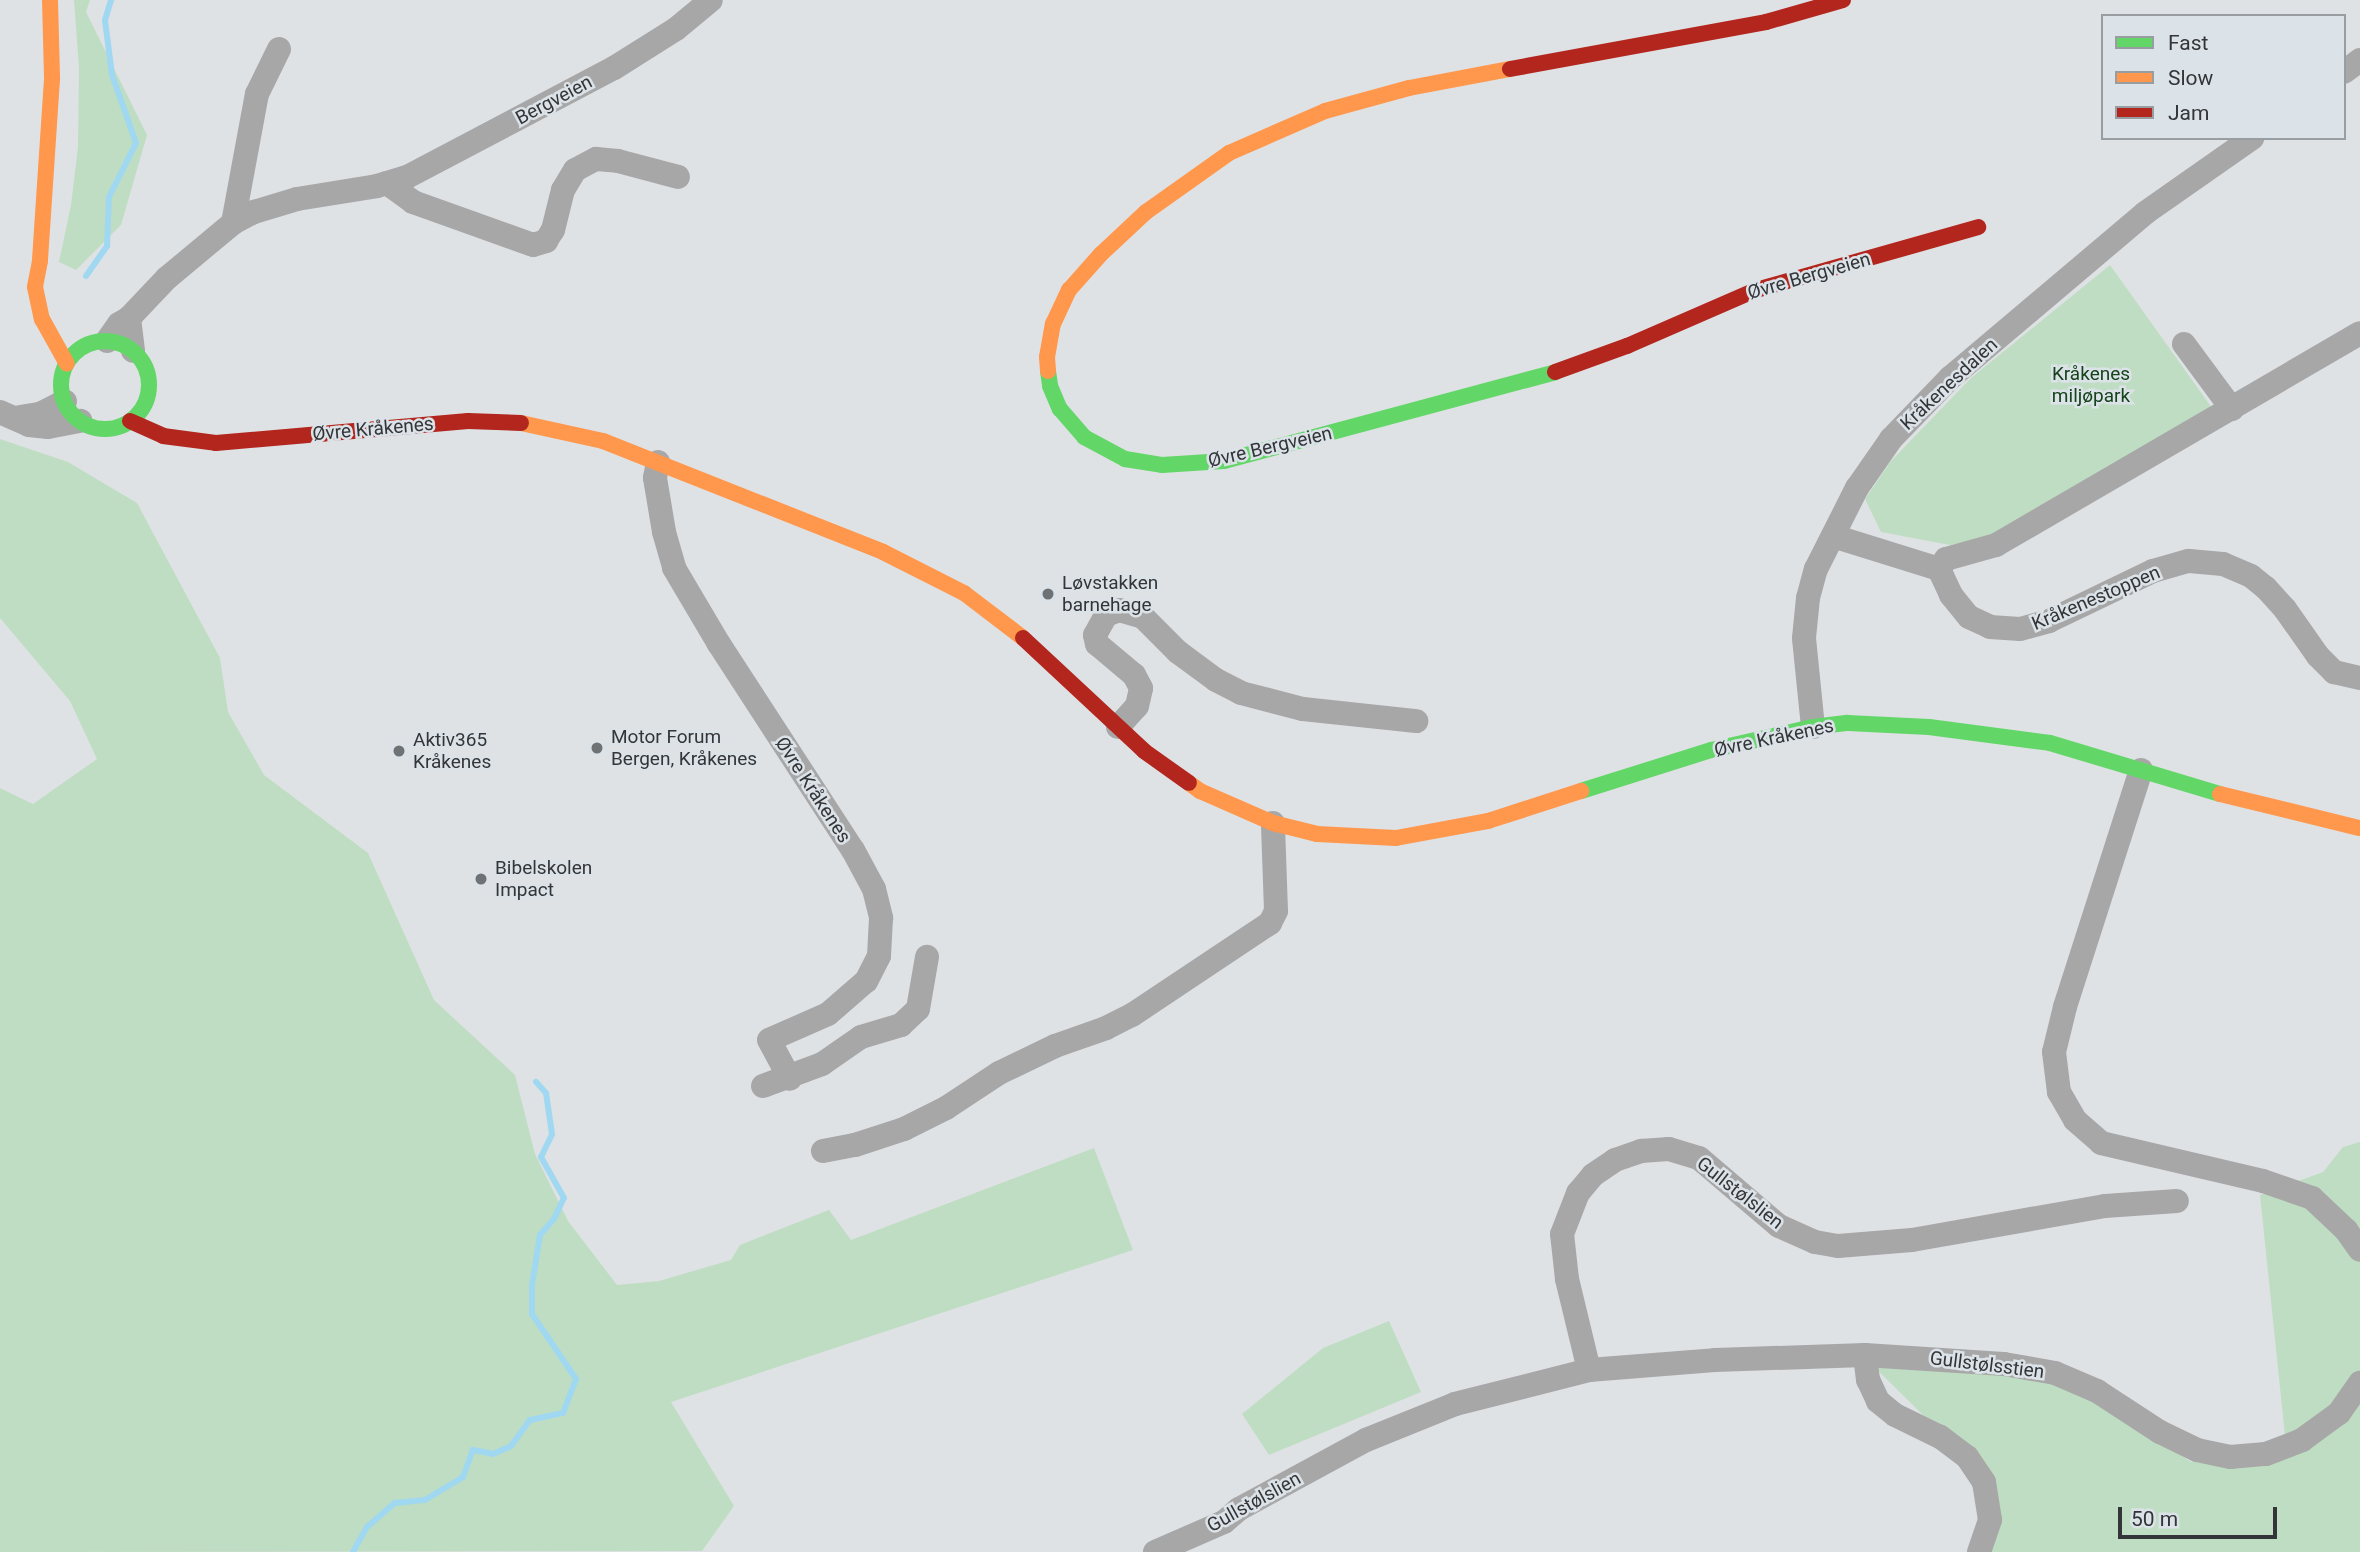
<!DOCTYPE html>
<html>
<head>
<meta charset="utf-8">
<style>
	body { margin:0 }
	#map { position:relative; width:2360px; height:1552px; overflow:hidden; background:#dfe2e5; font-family:Roboto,sans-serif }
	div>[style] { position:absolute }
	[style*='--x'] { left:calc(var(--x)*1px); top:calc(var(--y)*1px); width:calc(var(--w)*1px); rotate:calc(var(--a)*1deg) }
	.green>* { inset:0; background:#bfddc2 }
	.stream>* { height:6px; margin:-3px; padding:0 3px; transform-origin:3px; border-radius:3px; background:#a0d8f2 }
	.street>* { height:24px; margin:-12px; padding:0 12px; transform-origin:12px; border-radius:12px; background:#a8a7a8 }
	.fast>* { height:16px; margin:-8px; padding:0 8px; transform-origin:8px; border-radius:8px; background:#63d668 }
	.fast>.ring { margin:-8px; padding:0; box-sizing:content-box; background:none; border:16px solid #63d668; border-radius:50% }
	.slow>* { height:16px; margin:-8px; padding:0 8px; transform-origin:8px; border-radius:8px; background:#ff974d }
	.jam>* { height:16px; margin:-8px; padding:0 8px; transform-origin:8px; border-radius:8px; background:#b3261e }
	.dots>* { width:19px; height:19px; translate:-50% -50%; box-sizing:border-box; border:4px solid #dce3e8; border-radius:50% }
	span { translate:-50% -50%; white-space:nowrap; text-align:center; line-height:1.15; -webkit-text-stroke:5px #dce3e8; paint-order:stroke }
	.street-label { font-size:19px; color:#333538 }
	.park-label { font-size:19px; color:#15441a }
	.poi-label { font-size:19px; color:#333538 }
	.left { translate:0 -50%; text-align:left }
	.legend { position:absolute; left:2101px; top:14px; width:245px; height:126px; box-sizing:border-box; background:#dce3e8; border:2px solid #989da2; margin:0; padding:9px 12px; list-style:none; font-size:21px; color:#333538 }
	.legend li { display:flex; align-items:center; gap:14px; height:35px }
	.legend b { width:35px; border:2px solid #989da2 }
	.scale { position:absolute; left:2118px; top:1507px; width:159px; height:32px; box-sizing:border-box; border:4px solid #333538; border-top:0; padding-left:9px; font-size:21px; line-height:24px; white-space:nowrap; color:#333538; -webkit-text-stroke:5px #dce3e8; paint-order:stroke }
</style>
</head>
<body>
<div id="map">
	<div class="green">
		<div style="clip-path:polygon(74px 0,90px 0,86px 12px,147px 135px,121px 225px,76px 270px,59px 262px,71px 205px,78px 147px,79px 68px)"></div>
		<div style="clip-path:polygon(2110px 265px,2212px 408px,1993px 540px,1950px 545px,1881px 532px,1865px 499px,1891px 461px,1971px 378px)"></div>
		<div style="clip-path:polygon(0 439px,68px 462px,137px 503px,220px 658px,228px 712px,264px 775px,368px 853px,434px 1000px,515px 1075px,535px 1154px,568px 1221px,617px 1285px,659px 1281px,731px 1260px,740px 1245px,829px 1210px,851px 1240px,1094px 1148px,1133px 1250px,671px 1402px,734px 1506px,702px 1551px,0 1552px,0 788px,33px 804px,97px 759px,70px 701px,0 618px)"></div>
		<div style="clip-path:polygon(2360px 1142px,2360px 1552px,1986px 1552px,1976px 1467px,1865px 1358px,2065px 1377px,2191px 1462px,2287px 1455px,2260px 1195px,2323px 1172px,2343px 1147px)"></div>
		<div style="clip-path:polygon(1389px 1321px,1421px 1392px,1269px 1455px,1242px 1414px,1323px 1348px)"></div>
	</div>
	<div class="stream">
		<div style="--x:86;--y:276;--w:37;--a:-55"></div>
		<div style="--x:107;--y:246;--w:49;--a:-87.7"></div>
		<div style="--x:109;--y:197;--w:60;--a:-63.4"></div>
		<div style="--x:136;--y:143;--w:72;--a:-109.4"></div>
		<div style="--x:112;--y:75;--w:55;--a:-97.3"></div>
		<div style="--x:105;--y:20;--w:21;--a:-73"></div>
		<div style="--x:353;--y:1552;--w:29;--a:-61"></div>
		<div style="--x:367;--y:1527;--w:37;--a:-41"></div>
		<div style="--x:395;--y:1503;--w:30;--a:-6"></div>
		<div style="--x:425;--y:1500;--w:44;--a:-31.2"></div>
		<div style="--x:463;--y:1477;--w:29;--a:-70"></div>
		<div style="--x:473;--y:1450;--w:20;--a:11"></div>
		<div style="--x:493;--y:1454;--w:20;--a:-24"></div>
		<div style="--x:511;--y:1446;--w:32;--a:-54"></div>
		<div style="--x:530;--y:1420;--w:34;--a:-12"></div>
		<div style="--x:563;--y:1413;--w:36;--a:-69"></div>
		<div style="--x:576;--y:1379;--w:78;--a:-124.1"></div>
		<div style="--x:532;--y:1314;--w:29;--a:-90"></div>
		<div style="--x:532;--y:1285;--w:51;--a:-80.9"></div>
		<div style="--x:540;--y:1235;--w:21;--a:-49"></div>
		<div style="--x:554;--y:1219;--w:23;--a:-65"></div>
		<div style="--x:564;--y:1198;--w:47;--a:-119.3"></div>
		<div style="--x:541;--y:1157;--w:25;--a:-64"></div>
		<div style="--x:552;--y:1134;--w:41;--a:-98.3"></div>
		<div style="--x:546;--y:1093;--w:15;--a:-132"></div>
	</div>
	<div class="street">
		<div style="--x:2344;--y:72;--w:20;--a:-37"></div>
		<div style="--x:387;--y:183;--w:32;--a:36"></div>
		<div style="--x:413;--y:202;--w:127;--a:19.7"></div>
		<div style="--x:533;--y:245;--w:14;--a:-17"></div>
		<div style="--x:546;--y:241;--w:13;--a:-58"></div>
		<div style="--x:553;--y:230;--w:41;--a:-76"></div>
		<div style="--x:563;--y:190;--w:23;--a:-59"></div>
		<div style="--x:575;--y:170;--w:24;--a:-28"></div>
		<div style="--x:596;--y:159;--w:22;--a:5"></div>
		<div style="--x:618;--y:161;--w:62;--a:14.9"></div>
		<div style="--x:233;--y:223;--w:131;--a:-79.5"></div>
		<div style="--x:257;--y:94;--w:50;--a:-63.9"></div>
		<div style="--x:129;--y:318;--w:33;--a:83"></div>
		<div style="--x:107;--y:341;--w:21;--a:-55"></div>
		<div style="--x:119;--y:324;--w:12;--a:-31"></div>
		<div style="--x:129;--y:318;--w:55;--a:-46.5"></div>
		<div style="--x:167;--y:278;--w:86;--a:-39.8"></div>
		<div style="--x:233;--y:223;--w:24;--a:-28"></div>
		<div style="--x:254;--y:212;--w:45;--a:-16.8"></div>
		<div style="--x:297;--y:199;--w:81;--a:-9.2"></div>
		<div style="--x:377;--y:186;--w:31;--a:-17"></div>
		<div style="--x:407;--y:177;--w:234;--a:-27.8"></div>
		<div style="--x:614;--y:68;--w:73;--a:-32.2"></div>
		<div style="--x:676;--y:29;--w:45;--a:-39.6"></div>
		<div style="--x:2184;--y:344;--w:81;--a:53.6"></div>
		<div style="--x:0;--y:412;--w:32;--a:24"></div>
		<div style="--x:29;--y:425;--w:19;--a:6"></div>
		<div style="--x:48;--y:427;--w:33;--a:-11"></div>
		<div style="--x:20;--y:417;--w:20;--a:-9"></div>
		<div style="--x:40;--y:414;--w:28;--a:-27"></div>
		<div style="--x:658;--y:462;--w:16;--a:101"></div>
		<div style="--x:655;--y:478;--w:55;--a:80.5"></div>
		<div style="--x:664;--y:532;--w:37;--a:74"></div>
		<div style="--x:674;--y:568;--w:88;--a:59.4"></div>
		<div style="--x:719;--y:644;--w:246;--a:57"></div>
		<div style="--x:853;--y:850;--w:44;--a:61.7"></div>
		<div style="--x:874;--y:889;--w:30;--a:76"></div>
		<div style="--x:881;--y:918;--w:38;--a:93"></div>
		<div style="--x:879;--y:956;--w:28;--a:117"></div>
		<div style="--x:866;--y:981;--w:50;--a:139"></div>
		<div style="--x:828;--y:1014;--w:64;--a:156.2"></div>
		<div style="--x:769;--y:1040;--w:44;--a:61.7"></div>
		<div style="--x:1833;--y:536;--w:111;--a:17.3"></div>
		<div style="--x:1939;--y:569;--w:12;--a:-55"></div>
		<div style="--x:1946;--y:559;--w:52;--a:-15.6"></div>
		<div style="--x:1996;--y:545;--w:421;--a:-30.2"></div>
		<div style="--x:1939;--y:569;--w:29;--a:65"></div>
		<div style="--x:1951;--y:595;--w:28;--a:51"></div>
		<div style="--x:1969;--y:617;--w:23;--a:25"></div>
		<div style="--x:1990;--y:627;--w:30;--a:4"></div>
		<div style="--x:2020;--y:629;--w:30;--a:-15"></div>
		<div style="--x:2049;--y:621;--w:115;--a:-25.7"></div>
		<div style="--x:2153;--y:571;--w:37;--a:-16"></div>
		<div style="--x:2189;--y:561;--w:34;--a:5"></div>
		<div style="--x:2223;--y:564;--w:30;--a:23"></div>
		<div style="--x:2251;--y:576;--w:19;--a:39"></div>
		<div style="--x:2266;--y:588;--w:28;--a:48"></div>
		<div style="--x:2285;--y:609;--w:57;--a:54.9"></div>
		<div style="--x:2318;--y:656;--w:23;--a:45"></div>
		<div style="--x:2334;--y:672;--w:27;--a:13"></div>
		<div style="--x:1118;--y:727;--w:28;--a:-48"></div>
		<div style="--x:1137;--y:706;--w:18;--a:-77"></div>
		<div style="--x:1141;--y:688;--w:15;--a:-118"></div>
		<div style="--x:1134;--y:675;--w:48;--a:-140"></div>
		<div style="--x:1097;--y:644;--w:9;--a:-103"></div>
		<div style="--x:1095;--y:635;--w:23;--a:-61"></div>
		<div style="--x:1106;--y:615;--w:14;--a:-21"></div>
		<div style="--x:1119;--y:610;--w:25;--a:16"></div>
		<div style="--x:1143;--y:617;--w:49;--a:45"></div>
		<div style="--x:1178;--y:652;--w:47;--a:36.4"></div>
		<div style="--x:1216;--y:680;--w:28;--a:27"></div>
		<div style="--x:1241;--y:693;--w:64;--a:14.5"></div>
		<div style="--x:1303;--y:709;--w:114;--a:6.1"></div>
		<div style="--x:1813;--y:727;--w:89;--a:-95.8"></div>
		<div style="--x:1804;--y:638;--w:40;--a:-84.3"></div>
		<div style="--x:1808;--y:598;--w:30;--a:-75"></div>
		<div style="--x:1816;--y:569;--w:91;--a:-63.2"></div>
		<div style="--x:1857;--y:488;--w:60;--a:-55.2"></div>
		<div style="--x:1891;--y:439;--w:85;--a:-46"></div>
		<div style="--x:1950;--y:378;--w:255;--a:-40.2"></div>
		<div style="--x:2145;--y:213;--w:131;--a:-35"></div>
		<div style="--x:2141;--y:770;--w:249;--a:107.8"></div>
		<div style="--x:2065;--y:1007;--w:46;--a:103.7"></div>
		<div style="--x:2054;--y:1052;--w:40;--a:82.9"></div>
		<div style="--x:2059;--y:1092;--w:32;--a:60"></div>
		<div style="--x:2075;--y:1120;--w:35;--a:41"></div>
		<div style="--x:2101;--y:1143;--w:166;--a:13.2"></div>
		<div style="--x:2263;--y:1181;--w:52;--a:19.1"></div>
		<div style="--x:2312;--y:1198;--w:47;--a:43.3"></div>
		<div style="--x:2346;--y:1230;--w:24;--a:55"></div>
		<div style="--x:763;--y:1086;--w:63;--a:-20.4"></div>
		<div style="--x:822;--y:1064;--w:47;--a:-34.7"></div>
		<div style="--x:861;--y:1037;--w:42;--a:-16.7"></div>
		<div style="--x:901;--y:1025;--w:23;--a:-43"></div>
		<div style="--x:918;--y:1009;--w:53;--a:-80.2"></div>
		<div style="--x:823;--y:1151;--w:33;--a:-11"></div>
		<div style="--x:855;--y:1145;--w:52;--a:-18.1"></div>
		<div style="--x:904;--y:1129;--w:47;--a:-26.6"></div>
		<div style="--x:946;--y:1108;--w:64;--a:-33.4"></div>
		<div style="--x:999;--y:1073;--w:62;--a:-25.7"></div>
		<div style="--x:1055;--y:1046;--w:54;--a:-19.4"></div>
		<div style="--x:1106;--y:1028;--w:29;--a:-27"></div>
		<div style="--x:1132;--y:1015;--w:166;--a:-33.7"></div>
		<div style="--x:1270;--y:923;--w:13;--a:-63"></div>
		<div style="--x:1276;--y:911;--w:88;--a:-92"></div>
		<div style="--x:1589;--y:1370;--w:94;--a:-103.6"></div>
		<div style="--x:1567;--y:1279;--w:45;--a:-96.3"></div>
		<div style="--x:1562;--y:1234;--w:44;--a:-68.7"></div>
		<div style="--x:1578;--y:1193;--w:23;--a:-50"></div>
		<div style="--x:1593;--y:1175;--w:27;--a:-34"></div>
		<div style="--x:1615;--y:1160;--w:28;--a:-19"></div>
		<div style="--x:1641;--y:1151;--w:28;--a:-4"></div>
		<div style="--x:1669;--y:1149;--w:31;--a:17"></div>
		<div style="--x:1699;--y:1158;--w:105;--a:40.4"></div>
		<div style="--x:1779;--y:1226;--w:39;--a:24"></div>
		<div style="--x:1815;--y:1242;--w:23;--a:10"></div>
		<div style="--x:1838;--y:1246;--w:74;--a:-4.6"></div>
		<div style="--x:1912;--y:1240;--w:196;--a:-10"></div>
		<div style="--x:2105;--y:1206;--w:72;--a:-4"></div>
		<div style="--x:1155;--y:1552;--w:75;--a:-23.5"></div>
		<div style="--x:1224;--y:1522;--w:20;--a:-41"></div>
		<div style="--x:1239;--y:1509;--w:145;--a:-28.5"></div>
		<div style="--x:1366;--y:1440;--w:96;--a:-22"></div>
		<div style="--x:1455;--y:1404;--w:138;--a:-14.2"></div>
		<div style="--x:1589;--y:1370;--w:126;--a:-4.5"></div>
		<div style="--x:1715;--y:1360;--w:150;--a:-1.9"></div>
		<div style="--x:1979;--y:1552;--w:34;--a:-71"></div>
		<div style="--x:1990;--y:1520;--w:38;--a:-99"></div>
		<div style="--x:1984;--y:1482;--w:30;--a:-124"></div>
		<div style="--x:1967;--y:1457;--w:34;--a:-143"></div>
		<div style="--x:1940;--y:1437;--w:50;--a:-153.9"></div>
		<div style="--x:1895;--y:1415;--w:22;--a:-141"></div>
		<div style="--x:1878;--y:1401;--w:23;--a:-115"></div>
		<div style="--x:1868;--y:1380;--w:25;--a:-97"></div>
		<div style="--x:1865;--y:1355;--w:139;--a:3.7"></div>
		<div style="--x:2004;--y:1364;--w:52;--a:10"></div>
		<div style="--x:2055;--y:1373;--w:46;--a:23.2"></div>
		<div style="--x:2097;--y:1391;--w:75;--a:33.1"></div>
		<div style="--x:2160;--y:1432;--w:41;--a:25.9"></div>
		<div style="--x:2197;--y:1450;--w:34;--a:12"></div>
		<div style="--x:2230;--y:1457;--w:36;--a:-5"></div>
		<div style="--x:2266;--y:1454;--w:39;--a:-21"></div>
		<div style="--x:2302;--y:1440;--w:46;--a:-36.1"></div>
		<div style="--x:2339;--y:1413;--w:37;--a:-55"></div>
	</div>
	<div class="fast">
		<div class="ring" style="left:61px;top:341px;width:72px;height:72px"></div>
		<div style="--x:1048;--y:371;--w:15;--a:82"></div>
		<div style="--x:1050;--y:386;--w:25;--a:67"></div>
		<div style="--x:1060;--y:409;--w:37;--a:49"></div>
		<div style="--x:1084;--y:437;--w:47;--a:28.2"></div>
		<div style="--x:1125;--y:459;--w:37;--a:9"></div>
		<div style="--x:1162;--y:465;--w:62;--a:-3.7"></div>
		<div style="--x:1224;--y:461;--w:343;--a:-15"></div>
		<div style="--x:1581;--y:791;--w:136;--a:-17.5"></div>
		<div style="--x:1711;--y:750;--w:105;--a:-12.7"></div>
		<div style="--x:1813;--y:727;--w:35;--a:-7"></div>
		<div style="--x:1848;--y:723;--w:81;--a:2.8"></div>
		<div style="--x:1929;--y:727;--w:122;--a:7.5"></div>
		<div style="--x:2050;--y:743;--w:177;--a:16.7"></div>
	</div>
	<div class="slow">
		<div style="--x:50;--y:0;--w:79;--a:88.5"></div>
		<div style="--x:52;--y:79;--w:182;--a:93.8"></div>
		<div style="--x:40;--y:261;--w:26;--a:101"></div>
		<div style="--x:35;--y:287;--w:33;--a:78"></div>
		<div style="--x:42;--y:319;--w:51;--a:60.9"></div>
		<div style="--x:1048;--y:371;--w:14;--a:-94"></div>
		<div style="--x:1047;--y:357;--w:34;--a:-80"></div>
		<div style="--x:1053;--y:324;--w:38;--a:-65"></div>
		<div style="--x:1069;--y:290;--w:48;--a:-48.4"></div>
		<div style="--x:1101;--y:254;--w:62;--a:-43"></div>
		<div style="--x:1146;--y:212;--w:102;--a:-35.4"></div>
		<div style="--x:1229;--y:153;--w:105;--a:-23.6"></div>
		<div style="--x:1325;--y:111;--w:87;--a:-15.3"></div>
		<div style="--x:1409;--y:88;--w:103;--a:-10.7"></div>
		<div style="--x:521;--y:423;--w:84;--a:12.4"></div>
		<div style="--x:603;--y:441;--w:301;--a:21.6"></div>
		<div style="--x:883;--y:552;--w:91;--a:26.8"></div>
		<div style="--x:964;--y:593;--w:74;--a:37.3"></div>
		<div style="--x:1189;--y:783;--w:14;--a:36"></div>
		<div style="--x:1200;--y:791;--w:80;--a:23.7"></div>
		<div style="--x:1273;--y:823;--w:45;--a:14"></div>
		<div style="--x:1317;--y:834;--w:79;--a:2.9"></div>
		<div style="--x:1396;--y:838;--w:94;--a:-10.5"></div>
		<div style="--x:1488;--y:821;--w:98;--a:-17.9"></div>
		<div style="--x:2220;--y:794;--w:144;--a:13.7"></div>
	</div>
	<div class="jam">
		<div style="--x:1510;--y:69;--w:260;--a:-10.4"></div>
		<div style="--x:1766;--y:22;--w:80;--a:-15.9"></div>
		<div style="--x:1555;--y:372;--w:77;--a:-19.9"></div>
		<div style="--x:1627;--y:346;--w:141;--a:-23.5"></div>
		<div style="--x:1756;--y:290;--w:231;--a:-15.8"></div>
		<div style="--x:130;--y:421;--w:36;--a:24"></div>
		<div style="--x:163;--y:436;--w:53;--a:7.5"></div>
		<div style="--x:216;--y:443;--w:253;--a:-5"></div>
		<div style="--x:468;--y:421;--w:53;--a:2.2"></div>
		<div style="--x:1023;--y:638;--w:166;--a:43"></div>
		<div style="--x:1144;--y:751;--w:55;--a:35.4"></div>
	</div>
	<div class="dots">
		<div style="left:1048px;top:594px;background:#6f7275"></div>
		<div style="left:597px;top:748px;background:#6f7275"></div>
		<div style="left:399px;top:751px;background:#6f7275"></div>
		<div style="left:481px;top:879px;background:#6f7275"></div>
	</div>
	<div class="street-label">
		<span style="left:554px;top:100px;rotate:-28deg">Bergveien</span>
		<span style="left:1809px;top:276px;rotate:-16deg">Øvre Bergveien</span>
		<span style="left:1949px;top:384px;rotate:-43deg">Kråkenesdalen</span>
		<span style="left:373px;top:429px;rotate:-5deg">Øvre Kråkenes</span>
		<span style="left:1270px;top:447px;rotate:-13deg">Øvre Bergveien</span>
		<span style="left:2096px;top:598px;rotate:-23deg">Kråkenestoppen</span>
		<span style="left:1774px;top:738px;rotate:-12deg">Øvre Kråkenes</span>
		<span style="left:813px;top:790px;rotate:57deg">Øvre Kråkenes</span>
		<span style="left:1740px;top:1193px;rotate:38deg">Gullstølslien</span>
		<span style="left:1987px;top:1365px;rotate:7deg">Gullstølsstien</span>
		<span style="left:1254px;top:1502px;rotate:-29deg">Gullstølslien</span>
	</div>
	<div class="park-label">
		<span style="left:2091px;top:385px">Kråkenes<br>miljøpark</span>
	</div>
	<div class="poi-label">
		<span class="left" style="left:1062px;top:594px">Løvstakken<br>barnehage</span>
		<span class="left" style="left:611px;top:748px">Motor Forum<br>Bergen, Kråkenes</span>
		<span class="left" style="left:413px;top:751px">Aktiv365<br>Kråkenes</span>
		<span class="left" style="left:495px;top:879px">Bibelskolen<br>Impact</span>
	</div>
	<ul class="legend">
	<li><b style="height:9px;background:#63d668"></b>Fast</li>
	<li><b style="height:9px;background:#ff974d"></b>Slow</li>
	<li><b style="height:9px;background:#b3261e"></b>Jam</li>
	</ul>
	<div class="scale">50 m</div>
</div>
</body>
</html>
